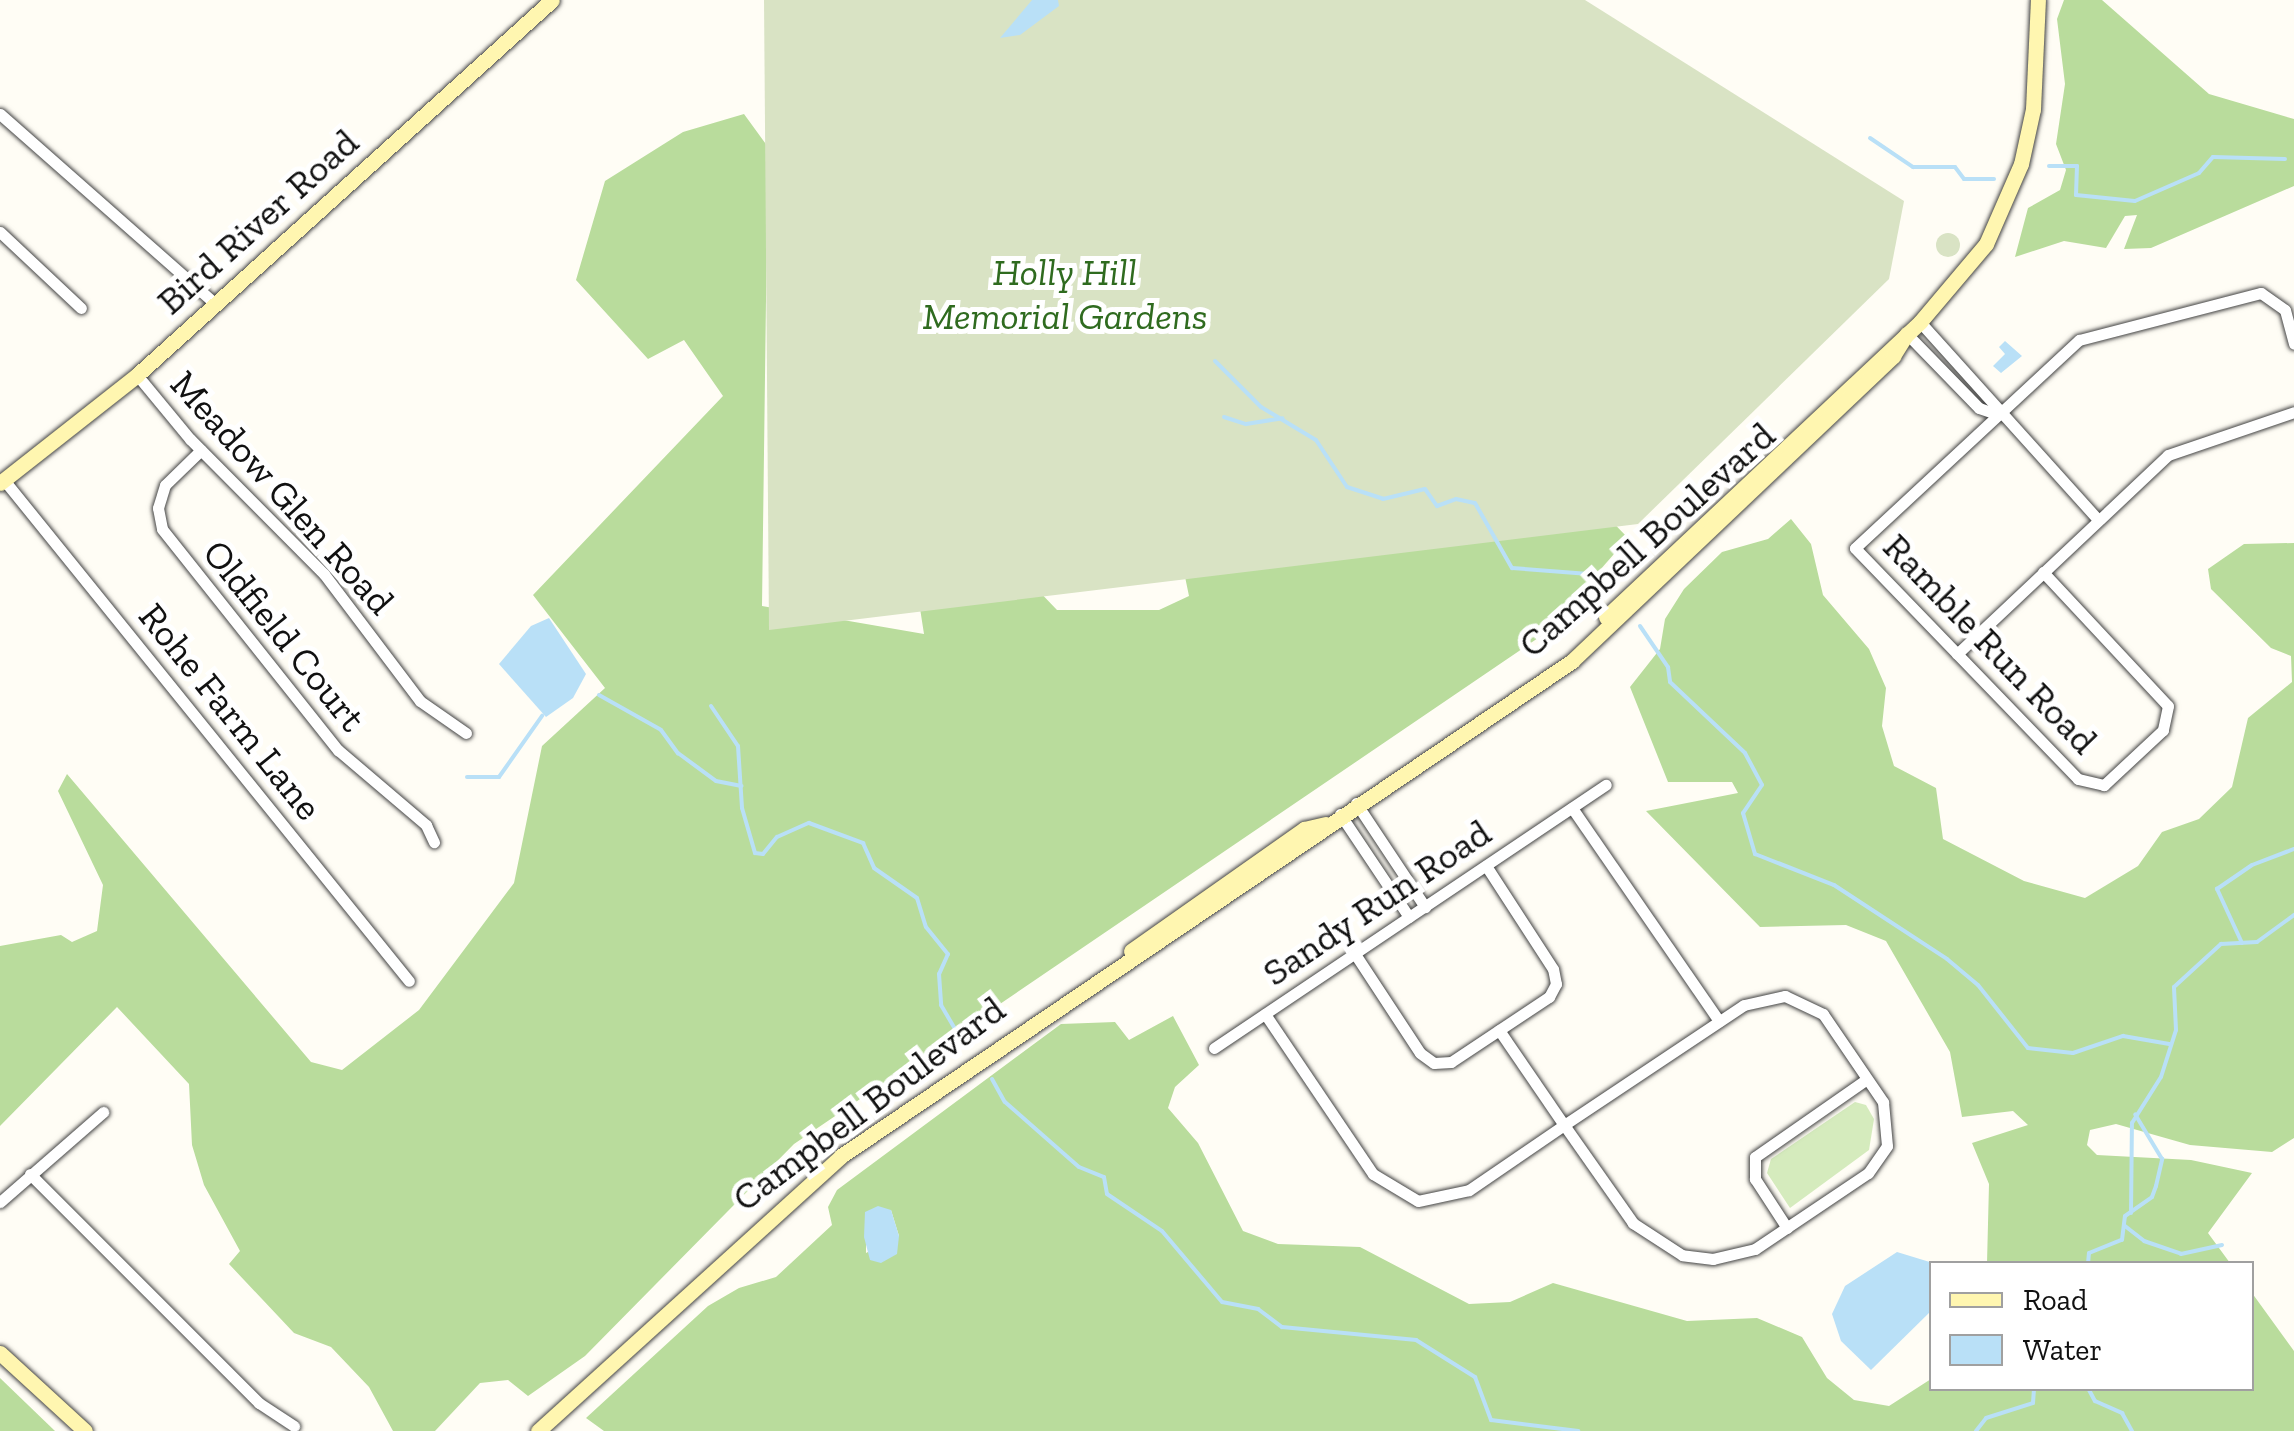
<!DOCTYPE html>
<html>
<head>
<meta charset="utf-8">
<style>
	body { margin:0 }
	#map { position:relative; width:2294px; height:1431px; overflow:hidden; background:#fffdf5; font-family:"Zilla Slab",serif }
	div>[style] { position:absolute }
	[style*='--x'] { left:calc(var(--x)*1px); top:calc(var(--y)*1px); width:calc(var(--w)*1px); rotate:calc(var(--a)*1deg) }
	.green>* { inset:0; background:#d5ebbd }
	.forest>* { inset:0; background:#b9dc9c }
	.cemetery>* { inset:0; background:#d9e3c4 }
	.round { border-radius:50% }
	.water>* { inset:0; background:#b9e0f7 }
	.stream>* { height:4px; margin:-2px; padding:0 2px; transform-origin:2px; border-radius:2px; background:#b9e0f7 }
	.roads { filter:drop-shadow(0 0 2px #444) drop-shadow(0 0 2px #444) }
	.street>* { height:11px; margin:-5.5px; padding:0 5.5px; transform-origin:5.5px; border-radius:5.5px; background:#fff }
	.secondary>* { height:15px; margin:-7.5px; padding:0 7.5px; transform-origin:7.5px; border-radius:7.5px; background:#fff6b0 }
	span { translate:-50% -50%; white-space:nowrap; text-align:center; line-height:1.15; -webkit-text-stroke:10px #fff; paint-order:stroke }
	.street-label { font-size:38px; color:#111 }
	.park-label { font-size:38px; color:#2f6b1f; font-style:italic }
	.legend { position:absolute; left:1929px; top:1261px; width:325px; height:130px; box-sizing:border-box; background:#fff; border:2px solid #a0a0a0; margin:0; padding:12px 18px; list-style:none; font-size:30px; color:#111 }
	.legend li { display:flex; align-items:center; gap:20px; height:50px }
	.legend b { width:50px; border:2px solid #a0a0a0 }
</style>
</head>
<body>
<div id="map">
	<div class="green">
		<div style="clip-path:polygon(1855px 1102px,1866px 1105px,1874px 1119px,1869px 1150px,1790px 1208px,1767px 1173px,1771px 1159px)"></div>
	</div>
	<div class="forest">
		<div style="clip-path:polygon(2064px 0,2102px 0,2209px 94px,2294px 119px,2294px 186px,2151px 248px,2124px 249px,2137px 215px,2125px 216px,2106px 248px,2064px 241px,2015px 257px,2028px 208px,2060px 190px,2066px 170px,2056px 144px,2065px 84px,2057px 19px)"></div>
		<div style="clip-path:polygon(744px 114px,768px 147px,762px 606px,924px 634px,912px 557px,1033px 585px,1057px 610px,1159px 610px,1189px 596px,1173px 519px,1597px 506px,1628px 538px,1544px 634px,794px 1144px,585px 1356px,528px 1396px,508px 1380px,480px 1383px,435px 1431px,393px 1431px,369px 1387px,331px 1347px,294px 1333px,229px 1264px,240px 1251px,204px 1185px,192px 1145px,189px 1084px,117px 1007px,0 1126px,0 946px,61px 935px,72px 942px,97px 931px,103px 885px,58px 791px,67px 774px,311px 1062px,342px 1070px,419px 1010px,514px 883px,542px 746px,605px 688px,533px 595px,723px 396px,684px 340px,648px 359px,576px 280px,605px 181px,683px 132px)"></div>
		<div style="clip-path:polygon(1791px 519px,1811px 544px,1823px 595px,1869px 649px,1886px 688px,1882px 726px,1894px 766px,1936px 788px,1943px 839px,2024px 881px,2085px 898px,2138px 866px,2162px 832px,2199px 819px,2232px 787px,2248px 718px,2292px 682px,2291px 656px,2271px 648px,2211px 589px,2208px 569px,2244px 544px,2294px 543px,2294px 1138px,2272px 1152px,2190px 1145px,2116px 1124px,2090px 1130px,2087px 1145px,2097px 1155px,2191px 1160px,2252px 1173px,2208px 1233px,2230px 1263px,1987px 1263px,1989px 1184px,1972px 1143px,2028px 1125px,2013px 1111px,1962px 1117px,1950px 1052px,1886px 941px,1846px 925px,1760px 927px,1646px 811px,1738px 793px,1732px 782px,1668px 782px,1630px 687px,1660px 649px,1665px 619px,1684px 589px,1722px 552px,1768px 539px)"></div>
		<div style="clip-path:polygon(evenodd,1173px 1016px,1199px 1065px,1175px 1087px,1168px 1108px,1198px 1143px,1243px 1231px,1278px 1244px,1360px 1247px,1469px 1304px,1510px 1302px,1553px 1283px,1687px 1321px,1757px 1318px,1802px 1337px,1827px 1378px,1854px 1400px,1889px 1406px,1931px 1379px,1932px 1388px,2252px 1388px,2252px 1293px,2294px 1351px,2294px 1431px,604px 1431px,586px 1418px,708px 1306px,739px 1288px,776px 1277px,832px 1225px,828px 1207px,837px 1190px,1061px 1024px,1115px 1022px,1129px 1040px,1173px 1016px,891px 1210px,899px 1236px,866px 1253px,866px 1227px,891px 1210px)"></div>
		<div style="clip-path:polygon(0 1378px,55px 1431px,0 1431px)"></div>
	</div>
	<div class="cemetery">
		<div style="clip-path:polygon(764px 0,1585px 0,1904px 201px,1889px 279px,1638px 524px,769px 630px)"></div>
		<div class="round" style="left:1936px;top:233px;width:24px;height:24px"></div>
	</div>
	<div class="water">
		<div style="clip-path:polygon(1032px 0,1058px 0,1059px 6px,1020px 35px,1000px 38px)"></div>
		<div style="clip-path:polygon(2005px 341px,2022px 356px,2001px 373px,1993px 366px,2005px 354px,1999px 347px)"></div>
		<div style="clip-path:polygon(549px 618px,586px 674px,573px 698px,546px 717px,499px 664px,531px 626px)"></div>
		<div style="clip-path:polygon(878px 1206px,891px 1210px,899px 1236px,897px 1254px,881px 1263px,870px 1260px,864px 1237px,865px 1212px)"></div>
		<div style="clip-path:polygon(1897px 1252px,1933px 1263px,1931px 1311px,1871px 1370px,1841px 1341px,1832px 1314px,1845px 1286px)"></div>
	</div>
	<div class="stream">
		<div style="--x:1870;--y:138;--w:52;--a:34"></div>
		<div style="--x:1913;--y:167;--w:42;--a:0"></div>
		<div style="--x:1955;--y:167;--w:15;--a:53"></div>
		<div style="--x:1964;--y:179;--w:30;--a:0"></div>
		<div style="--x:2049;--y:166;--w:28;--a:0"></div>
		<div style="--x:2077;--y:166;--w:29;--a:92"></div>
		<div style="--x:2076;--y:195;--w:59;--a:5.8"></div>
		<div style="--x:2135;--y:201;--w:70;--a:-23.6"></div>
		<div style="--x:2199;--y:173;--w:21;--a:-49"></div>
		<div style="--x:2213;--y:157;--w:72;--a:1.6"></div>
		<div style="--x:1215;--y:361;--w:65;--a:45"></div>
		<div style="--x:1261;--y:407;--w:64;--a:31"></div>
		<div style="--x:1316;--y:440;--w:56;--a:56.6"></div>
		<div style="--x:1347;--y:487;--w:38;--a:18"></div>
		<div style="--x:1383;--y:499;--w:43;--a:-13.4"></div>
		<div style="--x:1425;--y:489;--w:21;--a:55"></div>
		<div style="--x:1437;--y:506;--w:20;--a:-20"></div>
		<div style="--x:1456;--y:499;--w:19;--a:12"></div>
		<div style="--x:1475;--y:503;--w:75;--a:60.4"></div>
		<div style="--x:1512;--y:568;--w:77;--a:4.5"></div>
		<div style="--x:1589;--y:574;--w:24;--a:42"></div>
		<div style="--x:1224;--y:417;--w:23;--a:18"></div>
		<div style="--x:1246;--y:424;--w:37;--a:-9"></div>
		<div style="--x:1640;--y:626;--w:50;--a:55.7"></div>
		<div style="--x:1668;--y:667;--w:15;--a:82"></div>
		<div style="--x:1670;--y:682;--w:103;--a:43.4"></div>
		<div style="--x:1745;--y:753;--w:36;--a:62"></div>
		<div style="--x:1762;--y:785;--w:34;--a:124"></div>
		<div style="--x:1743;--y:813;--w:43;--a:73.7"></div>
		<div style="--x:1755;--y:854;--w:85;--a:21.4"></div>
		<div style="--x:1834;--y:885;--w:135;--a:33.2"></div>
		<div style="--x:1947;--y:959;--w:40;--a:40"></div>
		<div style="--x:1978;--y:985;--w:80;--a:51.6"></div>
		<div style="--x:2028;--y:1048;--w:45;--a:6.3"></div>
		<div style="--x:2073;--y:1053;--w:53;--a:-18.8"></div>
		<div style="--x:2123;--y:1036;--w:47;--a:9.9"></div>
		<div style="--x:599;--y:695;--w:71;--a:29.4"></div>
		<div style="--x:661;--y:730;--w:29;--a:54"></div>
		<div style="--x:678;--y:753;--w:47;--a:36.4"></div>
		<div style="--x:716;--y:781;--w:26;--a:11"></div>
		<div style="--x:711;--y:706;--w:48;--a:56"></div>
		<div style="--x:738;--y:746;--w:62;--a:86.3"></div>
		<div style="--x:742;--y:808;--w:47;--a:73.9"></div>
		<div style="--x:755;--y:853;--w:8;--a:7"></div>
		<div style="--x:763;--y:854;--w:22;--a:-51"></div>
		<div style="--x:777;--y:837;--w:35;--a:-24"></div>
		<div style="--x:809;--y:823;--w:58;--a:20.3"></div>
		<div style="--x:863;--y:843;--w:27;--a:66"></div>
		<div style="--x:874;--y:868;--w:52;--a:34.9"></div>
		<div style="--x:917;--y:898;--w:30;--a:73"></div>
		<div style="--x:926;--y:927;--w:35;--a:51"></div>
		<div style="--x:948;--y:954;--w:22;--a:114"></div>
		<div style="--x:939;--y:974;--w:31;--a:86"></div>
		<div style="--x:941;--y:1005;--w:42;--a:59.7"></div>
		<div style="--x:467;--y:777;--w:32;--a:0"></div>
		<div style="--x:499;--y:777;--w:75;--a:-54.8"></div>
		<div style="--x:2242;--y:943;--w:60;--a:-114.8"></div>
		<div style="--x:2217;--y:889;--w:42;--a:-34.4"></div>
		<div style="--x:2252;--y:865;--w:45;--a:-20.9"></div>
		<div style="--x:992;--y:1079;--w:26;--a:61"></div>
		<div style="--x:1005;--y:1102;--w:98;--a:41.3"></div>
		<div style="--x:1079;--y:1167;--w:27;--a:22"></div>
		<div style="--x:1104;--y:1177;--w:17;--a:80"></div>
		<div style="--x:1107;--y:1194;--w:66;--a:33.9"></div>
		<div style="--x:1162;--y:1231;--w:93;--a:49.8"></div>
		<div style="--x:1222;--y:1302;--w:37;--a:11"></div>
		<div style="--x:1258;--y:1309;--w:30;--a:37"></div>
		<div style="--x:1282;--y:1327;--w:135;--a:5.5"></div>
		<div style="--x:1416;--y:1340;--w:70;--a:32.1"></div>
		<div style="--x:1475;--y:1377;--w:46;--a:69.6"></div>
		<div style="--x:1491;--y:1420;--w:88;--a:7.2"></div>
		<div style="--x:2131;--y:1213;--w:90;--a:-89.4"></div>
		<div style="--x:2132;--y:1123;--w:54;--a:-57.8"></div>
		<div style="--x:2161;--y:1077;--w:49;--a:-72.3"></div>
		<div style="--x:2176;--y:1030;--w:43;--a:-92.7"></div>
		<div style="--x:2174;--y:987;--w:64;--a:-42.5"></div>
		<div style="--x:2221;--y:944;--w:36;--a:-3"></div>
		<div style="--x:2257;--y:942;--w:46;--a:-36.1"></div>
		<div style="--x:2125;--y:1226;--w:24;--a:38"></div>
		<div style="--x:2144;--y:1241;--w:39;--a:19"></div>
		<div style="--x:2181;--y:1254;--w:42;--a:-12.4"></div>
		<div style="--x:2088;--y:1264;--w:11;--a:-85"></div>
		<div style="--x:2089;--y:1253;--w:35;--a:-22"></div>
		<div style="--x:2122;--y:1240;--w:24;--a:-83"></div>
		<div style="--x:2125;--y:1216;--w:33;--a:-35"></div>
		<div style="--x:2152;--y:1197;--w:12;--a:-70"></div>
		<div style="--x:2156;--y:1186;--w:28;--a:-77"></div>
		<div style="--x:2162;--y:1159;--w:52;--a:-121"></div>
		<div style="--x:2088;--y:1388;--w:15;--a:62"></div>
		<div style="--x:2095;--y:1401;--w:30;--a:24"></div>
		<div style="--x:2122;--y:1413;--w:21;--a:61"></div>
		<div style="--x:1976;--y:1431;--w:16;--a:-52"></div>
		<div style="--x:1986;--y:1418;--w:49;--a:-17.7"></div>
		<div style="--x:2033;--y:1403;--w:15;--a:-86"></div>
	</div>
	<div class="roads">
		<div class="street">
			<div style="--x:0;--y:114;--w:289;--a:41.4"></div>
			<div style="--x:0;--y:232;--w:111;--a:43.2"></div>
			<div style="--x:1920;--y:322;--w:266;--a:48"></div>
			<div style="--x:1907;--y:334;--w:103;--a:45.8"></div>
			<div style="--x:1979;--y:408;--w:18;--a:19"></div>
			<div style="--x:137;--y:375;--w:83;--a:50.4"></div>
			<div style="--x:190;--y:439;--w:190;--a:45.2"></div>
			<div style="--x:324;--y:574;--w:159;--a:52.9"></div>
			<div style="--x:420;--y:701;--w:56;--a:34.8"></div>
			<div style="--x:201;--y:450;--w:50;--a:135.8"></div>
			<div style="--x:165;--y:485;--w:24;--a:107"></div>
			<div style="--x:158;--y:508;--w:21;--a:79"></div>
			<div style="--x:162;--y:529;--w:283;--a:51.5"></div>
			<div style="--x:338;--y:750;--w:116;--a:40.4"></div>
			<div style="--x:426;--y:825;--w:19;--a:65"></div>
			<div style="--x:4;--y:480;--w:644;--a:51.05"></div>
			<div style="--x:2043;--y:572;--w:183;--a:47"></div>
			<div style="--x:2168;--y:706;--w:25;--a:102"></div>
			<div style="--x:2163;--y:730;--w:81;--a:137"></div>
			<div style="--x:2104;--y:785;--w:27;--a:-167"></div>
			<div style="--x:2078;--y:779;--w:321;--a:-134"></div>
			<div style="--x:1855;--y:548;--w:306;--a:-42.9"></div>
			<div style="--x:2079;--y:340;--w:188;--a:-14.5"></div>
			<div style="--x:2261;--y:293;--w:29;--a:35"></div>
			<div style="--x:2285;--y:310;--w:35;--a:75"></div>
			<div style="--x:1957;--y:654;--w:290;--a:-43.3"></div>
			<div style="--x:2168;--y:455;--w:133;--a:-18.8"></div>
			<div style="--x:1356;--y:803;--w:125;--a:56.4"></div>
			<div style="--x:1572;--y:808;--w:259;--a:55.4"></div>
			<div style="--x:1340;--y:814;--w:124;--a:56.2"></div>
			<div style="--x:1355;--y:954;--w:118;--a:56.7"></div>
			<div style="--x:1420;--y:1053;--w:17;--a:36"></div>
			<div style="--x:1434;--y:1063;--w:17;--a:-3"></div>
			<div style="--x:1451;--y:1062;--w:118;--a:-33.6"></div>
			<div style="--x:1549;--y:997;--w:15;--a:-62"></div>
			<div style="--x:1556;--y:984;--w:15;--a:-101"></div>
			<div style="--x:1553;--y:969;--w:123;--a:-123"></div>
			<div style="--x:1265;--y:1014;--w:193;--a:56"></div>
			<div style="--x:1373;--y:1174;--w:52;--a:31"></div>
			<div style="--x:1418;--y:1201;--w:52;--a:-12.2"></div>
			<div style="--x:1469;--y:1190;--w:115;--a:-34.4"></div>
			<div style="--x:1564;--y:1125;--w:216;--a:-33.7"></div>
			<div style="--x:1744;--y:1005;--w:42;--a:-12.4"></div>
			<div style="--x:1785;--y:996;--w:42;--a:25.3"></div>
			<div style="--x:1823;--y:1014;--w:107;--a:55.7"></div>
			<div style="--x:1883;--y:1102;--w:44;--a:84.8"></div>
			<div style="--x:1887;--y:1146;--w:33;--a:125"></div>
			<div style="--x:1868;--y:1173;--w:136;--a:146.1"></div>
			<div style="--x:1755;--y:1249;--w:43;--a:166.6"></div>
			<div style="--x:1713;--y:1259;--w:31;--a:-173"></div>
			<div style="--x:1682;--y:1255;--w:59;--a:-146.9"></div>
			<div style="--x:1633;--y:1223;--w:120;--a:-125.1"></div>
			<div style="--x:1564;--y:1125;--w:115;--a:-124.4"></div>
			<div style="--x:1214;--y:1048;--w:472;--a:-33.9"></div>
			<div style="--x:30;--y:1174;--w:324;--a:45"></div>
			<div style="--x:259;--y:1403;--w:42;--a:33.3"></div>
			<div style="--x:0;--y:1202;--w:137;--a:-41.1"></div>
			<div style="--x:1787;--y:1228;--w:59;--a:-123.1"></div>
			<div style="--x:1755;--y:1179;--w:22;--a:-90"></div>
			<div style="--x:1755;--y:1157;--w:136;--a:-34.9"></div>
		</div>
		<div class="secondary">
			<div style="--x:0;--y:483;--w:174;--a:-38.2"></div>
			<div style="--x:137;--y:375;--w:559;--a:-42.1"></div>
			<div style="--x:1606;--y:617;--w:431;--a:-43.2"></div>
			<div style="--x:1920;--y:322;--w:102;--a:-49.8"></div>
			<div style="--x:1986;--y:244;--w:87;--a:-66.4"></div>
			<div style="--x:2021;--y:164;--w:56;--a:-77.7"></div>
			<div style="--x:2033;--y:109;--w:109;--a:-87.4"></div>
			<div style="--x:1131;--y:951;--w:212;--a:-35.2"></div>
			<div style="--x:1304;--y:829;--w:22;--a:-13"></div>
			<div style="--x:0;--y:1353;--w:115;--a:42.5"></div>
			<div style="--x:538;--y:1431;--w:409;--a:-42.2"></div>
			<div style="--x:841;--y:1156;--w:883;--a:-34.1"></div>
			<div style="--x:1572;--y:661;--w:443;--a:-43.5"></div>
			<div style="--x:1893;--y:356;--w:26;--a:-58"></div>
		</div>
	</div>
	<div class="street-label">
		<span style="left:258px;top:222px;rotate:-42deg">Bird River Road</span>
		<span style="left:282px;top:493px;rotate:48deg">Meadow Glen Road</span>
		<span style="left:1647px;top:540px;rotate:-42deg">Campbell Boulevard</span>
		<span style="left:284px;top:636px;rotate:51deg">Oldfield Court</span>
		<span style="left:1990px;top:644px;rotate:46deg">Ramble Run Road</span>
		<span style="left:230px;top:712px;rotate:51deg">Rohe Farm Lane</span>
		<span style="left:1377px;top:903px;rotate:-34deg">Sandy Run Road</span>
		<span style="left:869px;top:1104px;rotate:-37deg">Campbell Boulevard</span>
	</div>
	<div class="park-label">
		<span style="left:1065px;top:295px">Holly Hill<br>Memorial Gardens</span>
	</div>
	<ul class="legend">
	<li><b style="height:12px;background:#fff6b0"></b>Road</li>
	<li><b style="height:28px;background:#b9e0f7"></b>Water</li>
	</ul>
</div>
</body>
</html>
